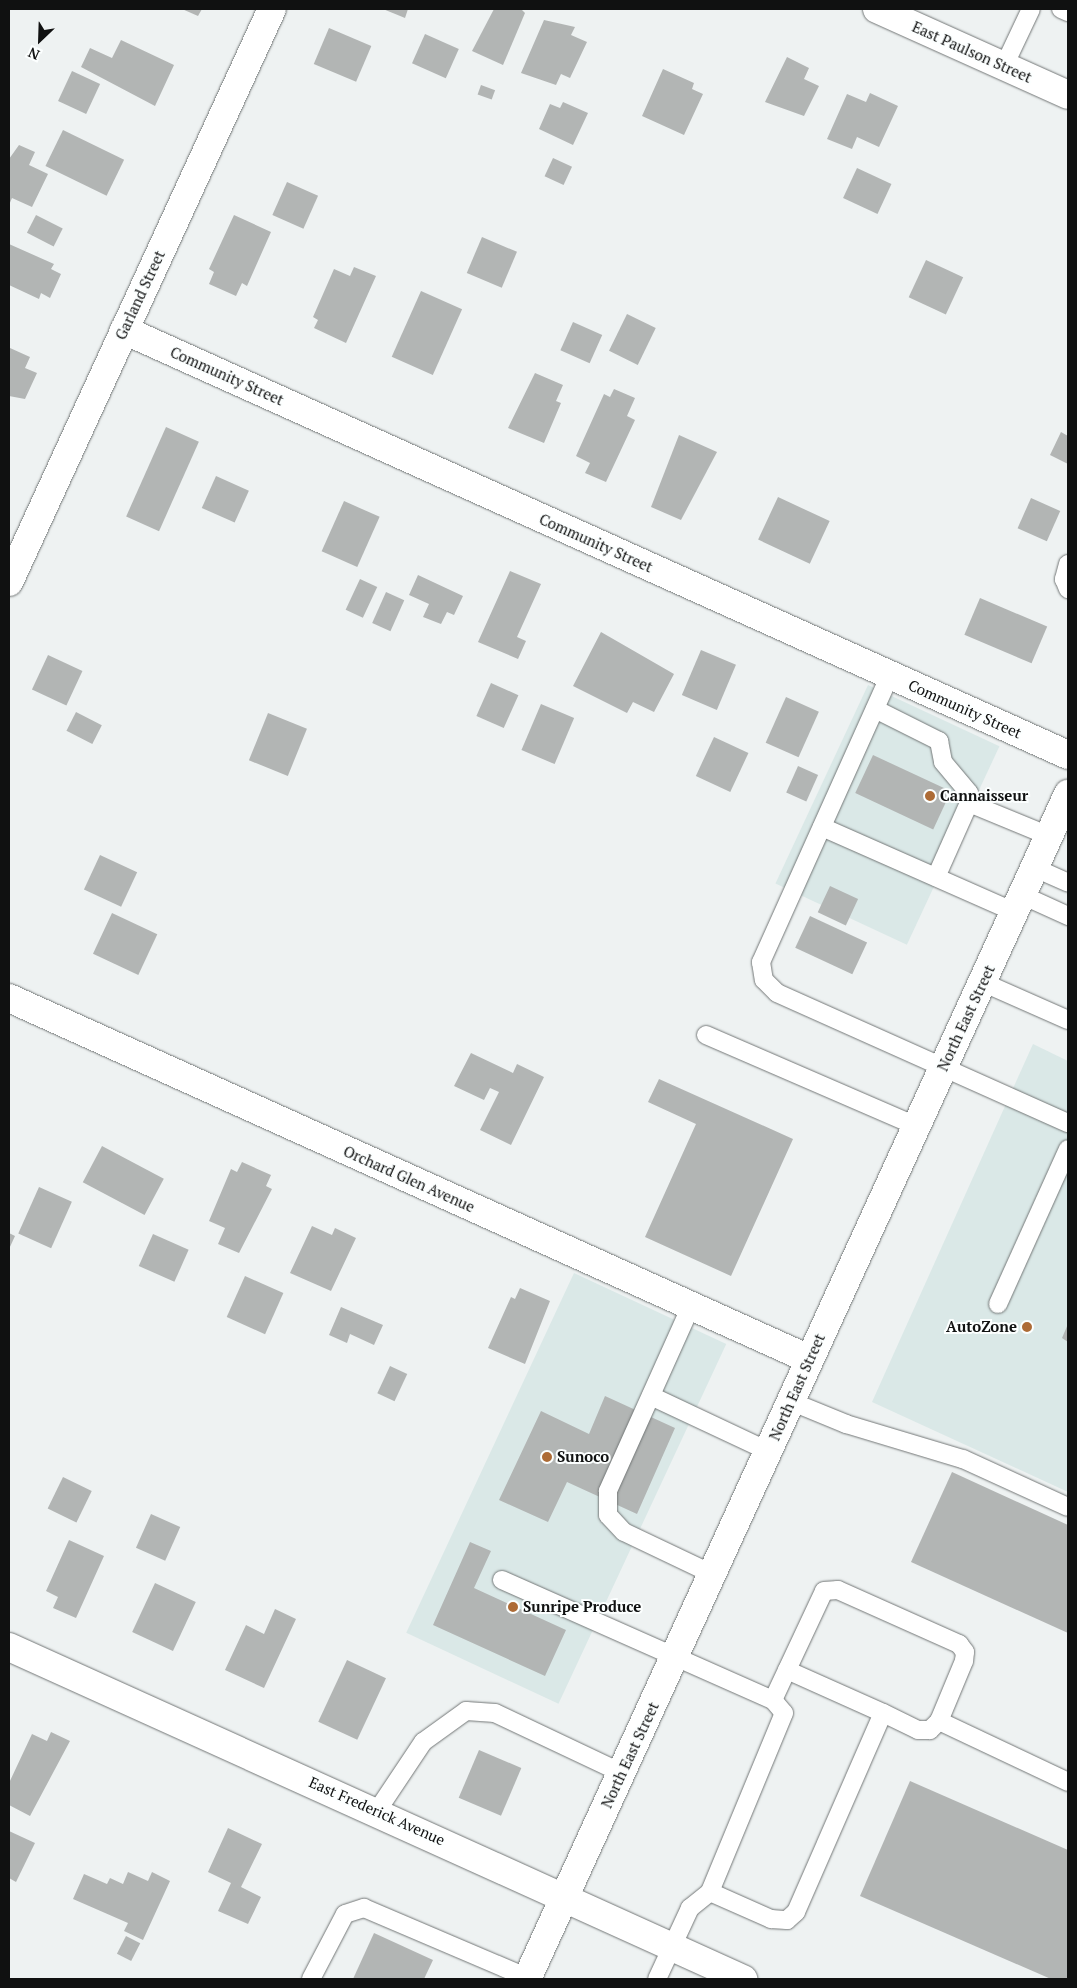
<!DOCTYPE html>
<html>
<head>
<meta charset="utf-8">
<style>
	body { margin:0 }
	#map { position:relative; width:1077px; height:1988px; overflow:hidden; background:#eef2f2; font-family:"PT Serif",serif }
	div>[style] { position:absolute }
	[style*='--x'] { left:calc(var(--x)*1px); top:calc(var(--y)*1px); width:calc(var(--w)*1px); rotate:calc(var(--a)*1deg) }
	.built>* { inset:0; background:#dae8e7; transform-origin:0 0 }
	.building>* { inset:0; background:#b2b5b4; transform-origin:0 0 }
	.roads { filter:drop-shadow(0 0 1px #727676) drop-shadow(0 0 1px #727676) }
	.service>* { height:18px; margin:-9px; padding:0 9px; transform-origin:9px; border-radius:9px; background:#fff }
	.minor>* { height:28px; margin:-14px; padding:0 14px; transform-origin:14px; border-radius:14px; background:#fff }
	.secondary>* { height:28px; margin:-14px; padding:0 14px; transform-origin:14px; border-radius:14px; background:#fff }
	.dots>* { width:14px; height:14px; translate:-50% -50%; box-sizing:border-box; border:2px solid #fcffff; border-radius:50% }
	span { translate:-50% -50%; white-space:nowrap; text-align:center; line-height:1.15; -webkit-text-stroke:4px #fcffff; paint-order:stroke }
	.street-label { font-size:15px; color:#101111 }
	.poi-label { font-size:15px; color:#101111; font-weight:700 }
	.left { translate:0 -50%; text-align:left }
	.right { translate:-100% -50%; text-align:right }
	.frame { position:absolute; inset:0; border:10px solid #101111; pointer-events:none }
	.north { position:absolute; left:15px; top:15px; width:50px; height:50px; -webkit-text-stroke:4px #fcffff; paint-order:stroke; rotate:204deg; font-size:14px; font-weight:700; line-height:20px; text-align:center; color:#101111 }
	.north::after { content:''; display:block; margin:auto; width:18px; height:22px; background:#101111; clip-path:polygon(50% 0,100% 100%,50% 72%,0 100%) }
</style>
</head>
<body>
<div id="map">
	<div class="built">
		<div style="left:868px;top:685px;width:145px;height:219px;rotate:25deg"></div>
		<div style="clip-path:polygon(1033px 1044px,1068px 1061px,1068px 1492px,872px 1402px)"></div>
		<div style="left:574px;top:1273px;width:168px;height:397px;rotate:25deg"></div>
	</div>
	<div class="building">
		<div style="clip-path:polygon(182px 9px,202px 9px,198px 16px)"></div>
		<div style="clip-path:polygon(383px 9px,408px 9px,405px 18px)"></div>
		<div style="clip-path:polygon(494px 9px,521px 9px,525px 13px,503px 65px,472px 51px)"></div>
		<div style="clip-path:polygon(544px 20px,575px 27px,571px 35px,587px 42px,570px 78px,561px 74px,556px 85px,521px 73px)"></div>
		<div style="left:329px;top:28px;width:46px;height:39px;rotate:23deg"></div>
		<div style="left:425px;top:34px;width:37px;height:32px;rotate:24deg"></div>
		<div style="clip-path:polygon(121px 40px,174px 65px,155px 106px,81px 67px,90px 48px,112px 58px)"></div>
		<div style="clip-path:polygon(787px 57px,809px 68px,804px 79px,819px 86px,804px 116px,765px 102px)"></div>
		<div style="clip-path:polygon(663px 69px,694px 83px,692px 89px,703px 94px,684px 135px,642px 116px)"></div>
		<div style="left:72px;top:71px;width:31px;height:33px;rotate:25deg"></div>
		<div style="left:481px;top:85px;width:15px;height:10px;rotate:20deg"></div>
		<div style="clip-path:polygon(870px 93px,898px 106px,879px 147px,857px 137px,852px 149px,827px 139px,847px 94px,866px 102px)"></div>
		<div style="clip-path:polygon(563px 102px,588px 113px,573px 145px,539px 129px,550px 104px,560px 108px)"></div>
		<div style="left:63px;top:130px;width:68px;height:40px;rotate:26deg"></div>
		<div style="clip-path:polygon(19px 145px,35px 152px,29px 165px,48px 174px,32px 207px,12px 198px,9px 205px,9px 159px)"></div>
		<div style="left:553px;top:158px;width:21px;height:20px;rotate:25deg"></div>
		<div style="left:857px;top:168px;width:38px;height:33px;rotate:25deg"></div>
		<div style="left:287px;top:182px;width:34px;height:36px;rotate:24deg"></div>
		<div style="left:36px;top:215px;width:30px;height:20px;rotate:27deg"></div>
		<div style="clip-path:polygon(234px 215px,271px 232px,247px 286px,242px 283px,236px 296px,209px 284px,214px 272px,209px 269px)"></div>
		<div style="left:482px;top:237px;width:38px;height:39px;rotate:23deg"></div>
		<div style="clip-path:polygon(9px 244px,54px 264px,51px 269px,61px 274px,50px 298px,41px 293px,39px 299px,9px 285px)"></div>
		<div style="left:926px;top:260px;width:41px;height:41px;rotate:25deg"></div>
		<div style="clip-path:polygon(354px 267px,376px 276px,346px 343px,314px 328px,318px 320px,313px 317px,334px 269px,350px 276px)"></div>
		<div style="left:421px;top:291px;width:45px;height:72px;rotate:24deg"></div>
		<div style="left:627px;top:314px;width:32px;height:41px;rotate:26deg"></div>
		<div style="left:573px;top:322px;width:32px;height:31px;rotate:24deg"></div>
		<div style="clip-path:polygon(10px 348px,30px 357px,25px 368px,37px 373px,25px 399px,9px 396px)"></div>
		<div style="clip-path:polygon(535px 373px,563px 385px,556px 401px,561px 403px,544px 443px,508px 428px)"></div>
		<div style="clip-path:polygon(614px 389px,635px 398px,627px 416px,635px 420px,606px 482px,585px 473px,590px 463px,576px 456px,604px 394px,610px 397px)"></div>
		<div style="left:166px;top:427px;width:36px;height:98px;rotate:24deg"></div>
		<div style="clip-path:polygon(1061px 432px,1068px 436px,1068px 464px,1050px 455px)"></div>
		<div style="clip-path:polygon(679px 435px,717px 452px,681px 520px,651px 507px)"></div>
		<div style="left:216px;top:476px;width:36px;height:35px;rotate:24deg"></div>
		<div style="left:778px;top:497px;width:57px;height:47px;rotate:25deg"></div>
		<div style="left:1031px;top:498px;width:32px;height:33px;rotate:24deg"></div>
		<div style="left:344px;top:501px;width:39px;height:55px;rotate:24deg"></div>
		<div style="clip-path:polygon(510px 571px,541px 584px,517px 637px,526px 641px,518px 659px,478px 642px)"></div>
		<div style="clip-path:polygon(418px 575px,463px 596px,454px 615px,447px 612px,441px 624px,423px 617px,429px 604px,409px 595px)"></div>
		<div style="left:360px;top:579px;width:19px;height:34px;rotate:25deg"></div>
		<div style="left:386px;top:592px;width:20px;height:34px;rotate:24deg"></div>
		<div style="left:980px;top:598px;width:73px;height:40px;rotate:23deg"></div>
		<div style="clip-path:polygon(601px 632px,674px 674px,654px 712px,633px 702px,627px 713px,573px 686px)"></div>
		<div style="left:701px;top:650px;width:38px;height:49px;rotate:23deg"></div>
		<div style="left:48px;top:655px;width:38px;height:38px;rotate:25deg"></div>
		<div style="left:491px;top:683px;width:30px;height:36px;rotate:24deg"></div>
		<div style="left:786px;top:697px;width:36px;height:50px;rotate:24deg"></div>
		<div style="left:541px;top:704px;width:36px;height:50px;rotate:23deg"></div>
		<div style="left:76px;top:712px;width:29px;height:21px;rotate:27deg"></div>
		<div style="left:268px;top:713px;width:42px;height:51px;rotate:22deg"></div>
		<div style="left:714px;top:737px;width:38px;height:43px;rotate:25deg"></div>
		<div style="left:873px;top:755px;width:86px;height:42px;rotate:25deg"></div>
		<div style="left:798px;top:766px;width:22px;height:29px;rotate:24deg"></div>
		<div style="left:100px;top:855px;width:41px;height:38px;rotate:25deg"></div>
		<div style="left:830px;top:886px;width:31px;height:29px;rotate:25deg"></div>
		<div style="left:112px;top:913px;width:50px;height:45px;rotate:25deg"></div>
		<div style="left:810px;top:916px;width:63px;height:35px;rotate:25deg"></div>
		<div style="clip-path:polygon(471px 1053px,513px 1073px,517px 1064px,544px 1077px,511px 1145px,480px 1130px,499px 1092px,490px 1088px,484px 1100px,454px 1086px)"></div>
		<div style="clip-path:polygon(659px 1079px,793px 1139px,731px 1276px,645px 1237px,696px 1124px,648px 1102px)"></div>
		<div style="left:102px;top:1146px;width:70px;height:41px;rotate:28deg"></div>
		<div style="clip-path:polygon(242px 1162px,271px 1175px,266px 1186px,272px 1189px,239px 1253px,218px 1244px,225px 1228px,209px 1221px,231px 1169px,237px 1172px)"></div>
		<div style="left:39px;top:1187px;width:36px;height:51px;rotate:24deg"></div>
		<div style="clip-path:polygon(312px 1226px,332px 1235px,335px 1228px,356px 1238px,331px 1291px,290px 1273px)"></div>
		<div style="clip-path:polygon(9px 1233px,15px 1236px,9px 1249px)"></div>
		<div style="left:153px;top:1234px;width:39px;height:35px;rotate:24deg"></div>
		<div style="left:245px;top:1276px;width:42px;height:45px;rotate:24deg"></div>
		<div style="clip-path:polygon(520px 1288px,550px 1301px,525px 1364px,488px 1348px,511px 1297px,515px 1299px)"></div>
		<div style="clip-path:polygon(341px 1307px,383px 1325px,374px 1345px,350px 1334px,347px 1343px,329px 1335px)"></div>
		<div style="clip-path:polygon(1068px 1324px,1068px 1342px,1062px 1338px)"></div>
		<div style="left:390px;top:1366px;width:19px;height:30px;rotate:25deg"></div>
		<div style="clip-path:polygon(605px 1396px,675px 1428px,637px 1514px,567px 1482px,548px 1522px,499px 1500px,541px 1411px,589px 1434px)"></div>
		<div style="clip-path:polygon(952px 1472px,1068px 1525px,1068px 1633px,911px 1562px)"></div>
		<div style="left:63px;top:1477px;width:32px;height:35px;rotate:26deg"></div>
		<div style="left:151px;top:1514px;width:32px;height:37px;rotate:24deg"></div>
		<div style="clip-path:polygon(69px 1540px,104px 1556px,76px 1618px,53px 1608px,58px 1597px,46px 1591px)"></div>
		<div style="clip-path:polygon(470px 1542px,491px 1551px,474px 1588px,566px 1630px,545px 1676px,433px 1625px)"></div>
		<div style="left:155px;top:1583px;width:45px;height:54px;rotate:25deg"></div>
		<div style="clip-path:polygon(275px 1609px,296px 1619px,264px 1688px,225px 1670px,246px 1625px,264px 1634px)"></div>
		<div style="left:347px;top:1660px;width:43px;height:68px;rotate:25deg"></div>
		<div style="clip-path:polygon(51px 1732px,70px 1741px,30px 1816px,9px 1805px,9px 1783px,32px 1734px,47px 1741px)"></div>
		<div style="left:479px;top:1750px;width:46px;height:52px;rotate:23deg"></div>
		<div style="clip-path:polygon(910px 1781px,1068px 1850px,1068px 1979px,1051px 1979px,860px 1896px)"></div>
		<div style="clip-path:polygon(228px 1828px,262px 1844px,241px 1887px,261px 1897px,248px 1924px,218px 1911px,231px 1883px,208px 1872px)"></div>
		<div style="clip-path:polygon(9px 1831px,35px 1843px,16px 1882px,9px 1878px)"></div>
		<div style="clip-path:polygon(128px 1872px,148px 1881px,152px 1872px,170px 1881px,143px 1940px,124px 1931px,128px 1923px,73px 1899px,84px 1874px,107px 1884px,110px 1878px,123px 1884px)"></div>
		<div style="clip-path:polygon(374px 1933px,433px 1960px,424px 1979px,353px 1979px)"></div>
		<div style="left:126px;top:1936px;width:16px;height:20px;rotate:27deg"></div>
	</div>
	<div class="roads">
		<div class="service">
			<div style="--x:1061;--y:9;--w:8;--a:23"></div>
			<div style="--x:1004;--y:66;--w:63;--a:-64.7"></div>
			<div style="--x:1068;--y:564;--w:16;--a:105"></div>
			<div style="--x:1064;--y:579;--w:11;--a:68"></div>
			<div style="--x:890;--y:675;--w:315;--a:114.2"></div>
			<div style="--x:761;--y:962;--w:18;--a:81"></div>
			<div style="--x:764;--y:980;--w:18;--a:45"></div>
			<div style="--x:777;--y:993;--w:319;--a:24.1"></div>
			<div style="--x:875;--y:709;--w:72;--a:26.6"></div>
			<div style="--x:939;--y:741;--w:21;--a:79"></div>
			<div style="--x:943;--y:762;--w:40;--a:50"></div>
			<div style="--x:969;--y:793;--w:10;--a:90"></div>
			<div style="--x:969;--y:803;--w:81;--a:114"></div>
			<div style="--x:969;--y:803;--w:87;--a:22.4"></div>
			<div style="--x:822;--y:827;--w:211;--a:23.8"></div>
			<div style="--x:1035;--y:868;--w:36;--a:24"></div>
			<div style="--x:1022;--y:895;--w:51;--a:24.5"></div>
			<div style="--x:982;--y:982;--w:94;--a:23.8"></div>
			<div style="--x:706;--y:1035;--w:229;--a:23.4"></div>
			<div style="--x:998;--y:1304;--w:170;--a:-65.7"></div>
			<div style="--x:691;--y:1306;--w:203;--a:114.2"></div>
			<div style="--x:608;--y:1491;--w:24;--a:90"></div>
			<div style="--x:608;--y:1515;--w:23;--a:47"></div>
			<div style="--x:624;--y:1532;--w:98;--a:25.5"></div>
			<div style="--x:651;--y:1396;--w:129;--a:25.2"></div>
			<div style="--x:790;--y:1401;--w:61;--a:22.3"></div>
			<div style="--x:846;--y:1424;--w:122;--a:16.7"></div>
			<div style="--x:963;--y:1459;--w:115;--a:24.6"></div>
			<div style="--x:502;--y:1580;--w:296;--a:23.9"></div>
			<div style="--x:773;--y:1700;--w:17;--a:50"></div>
			<div style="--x:784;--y:1713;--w:194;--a:112.5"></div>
			<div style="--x:710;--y:1892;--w:26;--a:141"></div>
			<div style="--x:690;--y:1908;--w:78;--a:114.9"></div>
			<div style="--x:787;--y:1670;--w:87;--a:-64.9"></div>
			<div style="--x:824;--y:1591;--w:14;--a:-4"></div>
			<div style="--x:838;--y:1590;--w:133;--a:24.1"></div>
			<div style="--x:959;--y:1644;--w:10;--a:53"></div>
			<div style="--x:965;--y:1652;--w:9;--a:96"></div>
			<div style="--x:964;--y:1661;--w:65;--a:112.6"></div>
			<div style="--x:939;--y:1721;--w:13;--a:135"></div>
			<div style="--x:930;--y:1730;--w:12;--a:180"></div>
			<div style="--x:918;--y:1730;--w:39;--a:-154"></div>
			<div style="--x:939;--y:1721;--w:143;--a:25.3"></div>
			<div style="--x:377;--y:1811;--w:83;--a:-56.3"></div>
			<div style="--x:423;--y:1742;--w:53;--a:-35.8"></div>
			<div style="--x:466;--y:1711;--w:29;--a:4"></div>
			<div style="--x:495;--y:1713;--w:140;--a:25.3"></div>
			<div style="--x:710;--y:1892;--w:67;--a:23.9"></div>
			<div style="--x:771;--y:1919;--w:16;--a:4"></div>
			<div style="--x:787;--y:1920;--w:12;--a:-42"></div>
			<div style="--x:796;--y:1912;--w:217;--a:-66.4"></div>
			<div style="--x:883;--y:1713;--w:105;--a:-155.9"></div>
			<div style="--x:787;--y:1670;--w:33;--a:115"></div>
			<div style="--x:311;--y:1979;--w:73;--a:-62.4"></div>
			<div style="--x:345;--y:1914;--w:20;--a:-18"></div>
			<div style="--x:364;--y:1908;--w:178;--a:23.1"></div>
		</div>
		<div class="minor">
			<div style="--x:877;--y:9;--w:209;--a:24.2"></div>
			<div style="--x:124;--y:330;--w:1035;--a:24.24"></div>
			<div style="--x:9;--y:582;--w:630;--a:-65.35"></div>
			<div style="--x:9;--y:998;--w:878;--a:24.29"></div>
			<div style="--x:9;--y:1647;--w:806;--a:24.34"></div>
		</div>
		<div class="secondary">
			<div style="--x:527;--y:1979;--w:1303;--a:-65.46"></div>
		</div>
	</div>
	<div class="dots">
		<div style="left:930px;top:796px;background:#ad6b36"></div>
		<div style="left:1027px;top:1327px;background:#ad6b36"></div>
		<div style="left:547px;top:1457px;background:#ad6b36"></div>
		<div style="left:513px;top:1607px;background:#ad6b36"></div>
	</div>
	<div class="street-label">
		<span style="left:972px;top:52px;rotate:24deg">East Paulson Street</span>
		<span style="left:140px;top:295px;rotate:-65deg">Garland Street</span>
		<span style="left:227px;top:376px;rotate:24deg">Community Street</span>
		<span style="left:596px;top:543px;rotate:24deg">Community Street</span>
		<span style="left:965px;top:709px;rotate:24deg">Community Street</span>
		<span style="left:966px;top:1018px;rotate:-65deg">North East Street</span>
		<span style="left:409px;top:1179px;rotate:24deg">Orchard Glen Avenue</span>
		<span style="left:797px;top:1387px;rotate:-66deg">North East Street</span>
		<span style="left:630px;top:1755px;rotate:-65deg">North East Street</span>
		<span style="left:377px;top:1811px;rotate:24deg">East Frederick Avenue</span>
	</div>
	<div class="poi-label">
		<span class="left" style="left:940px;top:796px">Cannaisseur</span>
		<span class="right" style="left:1017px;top:1327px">AutoZone</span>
		<span class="left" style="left:557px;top:1457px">Sunoco</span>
		<span class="left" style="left:523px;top:1607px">Sunripe Produce</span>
	</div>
	<div class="frame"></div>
	<div class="north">N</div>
</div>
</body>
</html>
